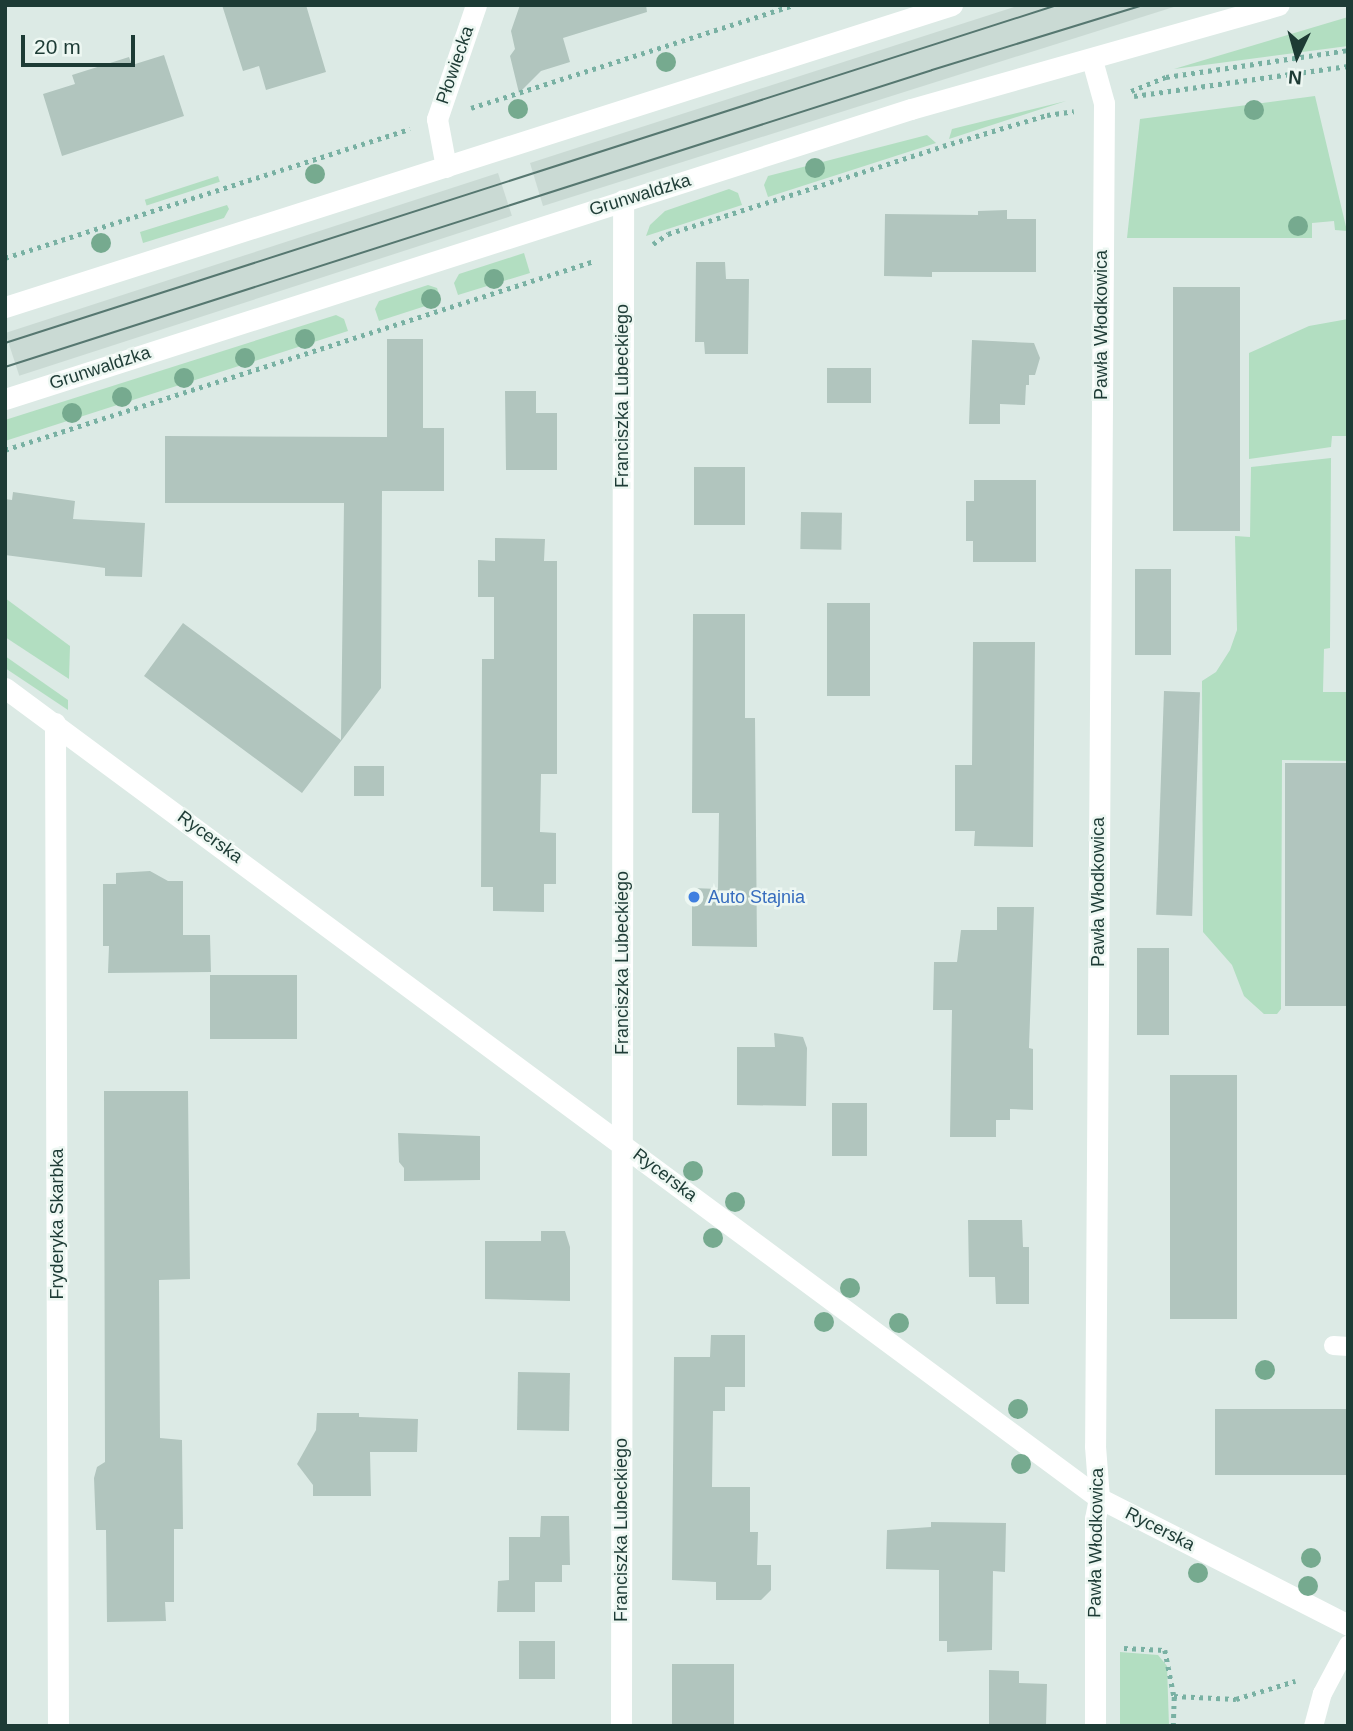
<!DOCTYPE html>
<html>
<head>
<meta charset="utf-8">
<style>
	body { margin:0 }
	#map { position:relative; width:1353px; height:1731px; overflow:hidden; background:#dceae5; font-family:Helvetica,sans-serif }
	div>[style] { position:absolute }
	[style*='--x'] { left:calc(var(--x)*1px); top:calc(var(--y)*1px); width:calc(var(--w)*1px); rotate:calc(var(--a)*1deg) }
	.built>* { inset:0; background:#cadad4; transform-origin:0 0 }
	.green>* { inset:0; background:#b2dec1; transform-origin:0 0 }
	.building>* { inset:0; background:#b1c5be; transform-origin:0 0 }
	.path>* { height:4.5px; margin-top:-2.25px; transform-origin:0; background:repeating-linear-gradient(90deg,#79b1a3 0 3.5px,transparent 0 8.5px) }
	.service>* { height:19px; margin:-9.5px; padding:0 9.5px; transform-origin:9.5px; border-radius:9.5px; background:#fff }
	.minor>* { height:21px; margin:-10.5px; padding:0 10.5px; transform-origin:10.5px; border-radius:10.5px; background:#fff }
	.tertiary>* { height:21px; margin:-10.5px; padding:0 10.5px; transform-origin:10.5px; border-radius:10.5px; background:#fff }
	.tram>* { height:2px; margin:-1px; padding:0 1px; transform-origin:1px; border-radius:1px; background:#567770 }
	.trees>* { width:20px; height:20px; margin:-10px; border-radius:50%; background:#76aa8f }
	.dots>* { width:19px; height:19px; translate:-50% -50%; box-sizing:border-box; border:4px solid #edf7f2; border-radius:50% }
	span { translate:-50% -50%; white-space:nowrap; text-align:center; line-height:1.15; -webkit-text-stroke:5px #edf7f2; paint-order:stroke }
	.street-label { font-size:18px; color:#1d3b35 }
	.shop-label { font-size:18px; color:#366cbe }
	.left { translate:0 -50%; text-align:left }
	.frame { position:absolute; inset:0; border:7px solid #1d3b35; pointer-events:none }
	.north { position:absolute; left:1262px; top:21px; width:70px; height:70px; -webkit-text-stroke:5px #edf7f2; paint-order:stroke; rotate:185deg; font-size:19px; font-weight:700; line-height:28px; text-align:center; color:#1d3b35 }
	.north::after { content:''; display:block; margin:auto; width:24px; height:32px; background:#1d3b35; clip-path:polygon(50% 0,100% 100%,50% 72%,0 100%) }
	.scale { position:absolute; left:21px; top:35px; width:114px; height:32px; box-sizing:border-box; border:4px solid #1d3b35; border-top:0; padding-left:9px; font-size:21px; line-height:24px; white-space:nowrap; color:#1d3b35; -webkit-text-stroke:5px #edf7f2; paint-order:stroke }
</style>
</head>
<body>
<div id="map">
	<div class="built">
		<div style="clip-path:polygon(1020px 5px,1180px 5px,543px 206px,530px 163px)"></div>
		<div style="left:498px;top:173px;width:45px;height:518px;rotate:72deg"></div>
	</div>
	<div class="green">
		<div style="clip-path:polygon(1348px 17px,1348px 46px,1174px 69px)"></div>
		<div style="clip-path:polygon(1315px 96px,1347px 231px,1335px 230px,1334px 221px,1312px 223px,1312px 238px,1127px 238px,1140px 119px)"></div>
		<div style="clip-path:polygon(1066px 101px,949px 139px,952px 129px)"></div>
		<div style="clip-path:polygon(927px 135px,936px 143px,768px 197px,764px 185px,768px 176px)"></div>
		<div style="left:218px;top:176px;width:6px;height:77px;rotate:72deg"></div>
		<div style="clip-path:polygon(729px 189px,738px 193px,742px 205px,646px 236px,650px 225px,665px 211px)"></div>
		<div style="clip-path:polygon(227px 205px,229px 209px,224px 218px,143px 243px,140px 232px)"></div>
		<div style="clip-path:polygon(524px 253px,530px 273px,458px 295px,454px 283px,459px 274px)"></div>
		<div style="clip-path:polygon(428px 285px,437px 288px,441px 301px,379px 321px,375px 309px,379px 301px)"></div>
		<div style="clip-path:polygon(336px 315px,344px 319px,348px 331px,5px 441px,5px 420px)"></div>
		<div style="clip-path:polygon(1348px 319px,1348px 436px,1332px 436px,1331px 447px,1249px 459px,1249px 353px,1309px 326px)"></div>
		<div style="clip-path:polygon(1331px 458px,1330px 648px,1324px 649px,1323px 692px,1348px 692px,1348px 761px,1282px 760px,1281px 1009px,1277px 1014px,1264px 1014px,1244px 996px,1232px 965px,1203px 932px,1202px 681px,1216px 672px,1230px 650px,1237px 630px,1235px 536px,1250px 537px,1251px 467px)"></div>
		<div style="clip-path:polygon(5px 598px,70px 646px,69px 679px,5px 637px)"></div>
		<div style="clip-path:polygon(5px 656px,68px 700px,68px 710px,5px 668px)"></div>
		<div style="clip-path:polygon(1120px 1652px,1158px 1655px,1167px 1666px,1169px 1726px,1120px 1726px)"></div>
	</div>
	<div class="building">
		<div style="clip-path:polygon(222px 5px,306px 5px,326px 72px,266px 90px,259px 66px,243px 71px)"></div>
		<div style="clip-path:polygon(520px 5px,646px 5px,647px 12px,563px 38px,570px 62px,541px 71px,519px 93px,510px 56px,515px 49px,511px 31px)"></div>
		<div style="clip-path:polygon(164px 55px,184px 116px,62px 156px,43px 94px,75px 84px,72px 75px,129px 57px,132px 65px)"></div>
		<div style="clip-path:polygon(1007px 210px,1007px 219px,1036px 219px,1036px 272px,932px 272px,932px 277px,884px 276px,885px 214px,978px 215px,978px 211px)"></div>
		<div style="clip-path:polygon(696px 262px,725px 262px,726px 279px,749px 279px,748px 354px,705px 354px,704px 342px,695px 342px)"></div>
		<div style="left:1173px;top:287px;width:67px;height:244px"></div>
		<div style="clip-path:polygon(387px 339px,423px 339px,423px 428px,444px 428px,444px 491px,382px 491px,381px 688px,302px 793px,144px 676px,183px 623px,341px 740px,344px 503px,165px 503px,165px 436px,387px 437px)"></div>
		<div style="clip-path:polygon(972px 340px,1034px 343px,1040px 358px,1035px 375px,1029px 375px,1029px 385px,1026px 385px,1025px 405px,1000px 404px,1000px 424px,969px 424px)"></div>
		<div style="left:827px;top:368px;width:44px;height:35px"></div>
		<div style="clip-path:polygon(505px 391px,536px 391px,536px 413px,557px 413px,557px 470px,506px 470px)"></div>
		<div style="left:694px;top:467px;width:51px;height:58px"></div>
		<div style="clip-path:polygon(974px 480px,1036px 480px,1036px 562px,973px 562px,973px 541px,966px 541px,966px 501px,974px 501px)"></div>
		<div style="clip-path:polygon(13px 492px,75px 501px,73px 519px,145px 523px,142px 577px,105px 576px,105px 568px,5px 555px,5px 499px,12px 500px)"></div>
		<div style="left:801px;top:512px;width:41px;height:37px;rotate:1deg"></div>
		<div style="clip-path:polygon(495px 538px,545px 539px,544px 561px,557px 561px,557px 774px,541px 774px,540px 832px,556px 833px,556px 884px,544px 884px,544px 912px,493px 911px,493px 887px,481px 887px,482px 659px,494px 659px,494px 597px,478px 597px,478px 560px,495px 561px)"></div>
		<div style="left:1135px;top:569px;width:36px;height:86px"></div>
		<div style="left:827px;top:603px;width:43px;height:93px"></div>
		<div style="clip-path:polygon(693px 614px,745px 614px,745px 718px,755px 718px,757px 947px,692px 946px,692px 888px,718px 889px,719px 813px,692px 813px)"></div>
		<div style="clip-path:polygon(973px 642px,1035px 642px,1033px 847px,974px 846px,975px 831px,955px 831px,955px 765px,972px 765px)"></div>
		<div style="left:1164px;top:691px;width:36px;height:224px;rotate:2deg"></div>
		<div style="left:1285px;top:763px;width:63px;height:243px"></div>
		<div style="left:354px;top:766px;width:30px;height:30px"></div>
		<div style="clip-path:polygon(150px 871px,168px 881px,183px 881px,183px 935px,210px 935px,211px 972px,108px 973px,109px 946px,103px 946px,103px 884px,116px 884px,116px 873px)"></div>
		<div style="clip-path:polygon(997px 907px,1034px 907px,1029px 1048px,1033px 1049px,1033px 1110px,1010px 1109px,1010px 1120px,996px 1120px,996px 1137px,950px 1137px,952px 1010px,933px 1010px,934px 962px,957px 962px,961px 930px,997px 930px)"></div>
		<div style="left:1137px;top:948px;width:32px;height:87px"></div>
		<div style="left:210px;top:975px;width:87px;height:64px"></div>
		<div style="clip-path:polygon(774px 1033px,803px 1037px,807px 1048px,806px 1106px,737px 1105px,737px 1047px,775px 1047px)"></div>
		<div style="left:1170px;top:1075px;width:67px;height:244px"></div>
		<div style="clip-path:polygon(104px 1091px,188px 1091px,190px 1279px,159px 1280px,160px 1438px,182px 1440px,183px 1529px,174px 1529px,174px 1602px,165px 1602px,166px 1621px,107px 1622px,106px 1530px,96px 1530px,94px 1478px,97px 1467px,105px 1462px)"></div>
		<div style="left:832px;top:1103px;width:35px;height:53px"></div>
		<div style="clip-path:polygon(398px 1133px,480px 1136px,480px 1180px,404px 1181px,404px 1168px,399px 1162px)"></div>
		<div style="clip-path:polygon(968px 1220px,1022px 1220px,1023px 1247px,1029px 1247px,1029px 1304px,996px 1304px,995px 1277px,969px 1277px)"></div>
		<div style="clip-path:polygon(541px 1231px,565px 1231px,570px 1247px,570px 1301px,485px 1299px,485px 1241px,541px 1241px)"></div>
		<div style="clip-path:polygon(711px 1335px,745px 1335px,745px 1387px,725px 1387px,725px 1411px,713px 1411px,712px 1487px,750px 1487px,750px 1532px,758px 1532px,757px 1565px,771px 1565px,771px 1590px,761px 1600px,716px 1600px,716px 1582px,672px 1580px,674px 1357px,710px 1357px)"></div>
		<div style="left:518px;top:1372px;width:52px;height:58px;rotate:1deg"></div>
		<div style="left:1215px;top:1409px;width:133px;height:66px"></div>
		<div style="clip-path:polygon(317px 1413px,359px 1413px,359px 1417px,418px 1419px,417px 1452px,370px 1452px,371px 1496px,313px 1496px,313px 1485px,297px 1464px,316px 1430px)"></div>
		<div style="clip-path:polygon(541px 1516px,569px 1516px,570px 1565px,562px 1565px,562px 1582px,535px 1582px,535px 1612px,497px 1612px,498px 1581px,509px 1580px,509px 1537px,540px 1537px)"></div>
		<div style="clip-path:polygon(931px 1522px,1006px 1523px,1005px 1572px,993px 1571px,992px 1650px,947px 1652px,947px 1641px,939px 1641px,939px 1570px,886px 1569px,887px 1530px,931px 1527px)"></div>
		<div style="left:519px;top:1641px;width:36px;height:38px"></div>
		<div style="left:672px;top:1664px;width:62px;height:62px"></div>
		<div style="clip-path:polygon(989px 1670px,1019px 1671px,1019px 1683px,1047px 1684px,1046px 1726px,989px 1726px)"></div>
	</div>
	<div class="path">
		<div style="--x:1131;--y:91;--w:38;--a:-22"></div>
		<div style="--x:1166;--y:77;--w:184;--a:-8.4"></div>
		<div style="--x:1134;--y:96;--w:216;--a:-8"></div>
		<div style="--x:471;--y:108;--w:339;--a:-17.7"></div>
		<div style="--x:653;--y:244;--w:18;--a:-34"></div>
		<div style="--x:668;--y:234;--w:289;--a:-17.7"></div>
		<div style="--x:943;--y:146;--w:109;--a:-16.6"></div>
		<div style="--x:1047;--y:115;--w:27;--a:-8"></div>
		<div style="--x:5;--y:258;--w:425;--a:-17.7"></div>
		<div style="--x:5;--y:450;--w:619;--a:-17.79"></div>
		<div style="--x:1124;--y:1648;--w:41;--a:2.8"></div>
		<div style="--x:1165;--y:1650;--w:47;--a:78.9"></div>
		<div style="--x:1174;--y:1696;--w:62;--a:2.8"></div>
		<div style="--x:1236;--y:1699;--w:62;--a:-17"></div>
		<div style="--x:1173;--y:1726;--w:30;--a:-88"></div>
	</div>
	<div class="service">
		<div style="--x:1333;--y:1345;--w:15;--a:4"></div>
		<div style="--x:1313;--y:1726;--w:34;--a:-75"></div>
		<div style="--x:1322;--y:1693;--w:55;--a:-62"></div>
	</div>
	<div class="minor">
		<div style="--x:1092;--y:60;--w:45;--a:74.4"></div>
		<div style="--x:1104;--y:103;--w:1343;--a:90.38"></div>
		<div style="--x:1095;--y:1446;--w:52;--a:85.6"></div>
		<div style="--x:1099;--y:1498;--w:20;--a:101"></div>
		<div style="--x:1095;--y:1518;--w:208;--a:90"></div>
		<div style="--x:446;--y:167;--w:49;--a:-100.6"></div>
		<div style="--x:437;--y:119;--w:120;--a:-71.1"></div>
		<div style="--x:5;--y:688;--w:1361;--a:36.52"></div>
		<div style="--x:1099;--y:1498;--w:280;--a:27"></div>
		<div style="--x:55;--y:723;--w:1003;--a:89.83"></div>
		<div style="--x:621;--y:1726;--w:1526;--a:-89.92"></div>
	</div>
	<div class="tertiary">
		<div style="--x:5;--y:307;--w:994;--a:-17.69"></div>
		<div style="--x:5;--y:399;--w:951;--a:-17.75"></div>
		<div style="--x:911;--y:109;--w:382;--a:-15.8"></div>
	</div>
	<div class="tram">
		<div style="--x:5;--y:343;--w:1105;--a:-17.81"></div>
		<div style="--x:5;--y:367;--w:973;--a:-17.76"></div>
		<div style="--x:932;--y:70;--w:221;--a:-17.1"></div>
	</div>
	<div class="trees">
		<div style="left:666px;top:62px"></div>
		<div style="left:518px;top:109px"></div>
		<div style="left:1254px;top:110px"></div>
		<div style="left:815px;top:168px"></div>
		<div style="left:315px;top:174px"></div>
		<div style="left:1298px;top:226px"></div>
		<div style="left:101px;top:243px"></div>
		<div style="left:494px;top:279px"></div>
		<div style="left:431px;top:299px"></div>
		<div style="left:305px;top:339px"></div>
		<div style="left:245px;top:358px"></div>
		<div style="left:184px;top:378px"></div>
		<div style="left:122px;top:397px"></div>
		<div style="left:72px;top:413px"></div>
		<div style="left:693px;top:1171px"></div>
		<div style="left:735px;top:1202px"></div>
		<div style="left:713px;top:1238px"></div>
		<div style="left:850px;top:1288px"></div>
		<div style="left:824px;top:1322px"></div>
		<div style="left:899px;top:1323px"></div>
		<div style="left:1265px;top:1370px"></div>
		<div style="left:1018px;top:1409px"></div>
		<div style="left:1021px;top:1464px"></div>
		<div style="left:1311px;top:1558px"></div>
		<div style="left:1198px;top:1573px"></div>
		<div style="left:1308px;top:1586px"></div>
	</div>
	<div class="dots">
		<div style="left:694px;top:897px;background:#3f7fe0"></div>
	</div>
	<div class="street-label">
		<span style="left:455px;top:65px;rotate:-71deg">Płowiecka</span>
		<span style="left:640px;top:195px;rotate:-17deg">Grunwaldzka</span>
		<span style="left:1101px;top:325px;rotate:-90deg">Pawła Włodkowica</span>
		<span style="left:100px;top:368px;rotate:-18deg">Grunwaldzka</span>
		<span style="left:622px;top:396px;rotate:-90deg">Franciszka Lubeckiego</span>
		<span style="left:210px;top:837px;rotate:36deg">Rycerska</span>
		<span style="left:1098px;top:892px;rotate:-90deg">Pawła Włodkowica</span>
		<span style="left:622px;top:963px;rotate:-90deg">Franciszka Lubeckiego</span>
		<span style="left:665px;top:1175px;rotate:37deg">Rycerska</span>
		<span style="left:57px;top:1224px;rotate:-90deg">Fryderyka Skarbka</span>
		<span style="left:1160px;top:1529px;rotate:27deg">Rycerska</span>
		<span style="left:621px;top:1530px;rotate:-90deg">Franciszka Lubeckiego</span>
		<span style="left:1096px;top:1543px;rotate:-89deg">Pawła Włodkowica</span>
	</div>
	<div class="shop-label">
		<span class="left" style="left:708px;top:897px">Auto Stajnia</span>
	</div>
	<div class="frame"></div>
	<div class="north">N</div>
	<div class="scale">20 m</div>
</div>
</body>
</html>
